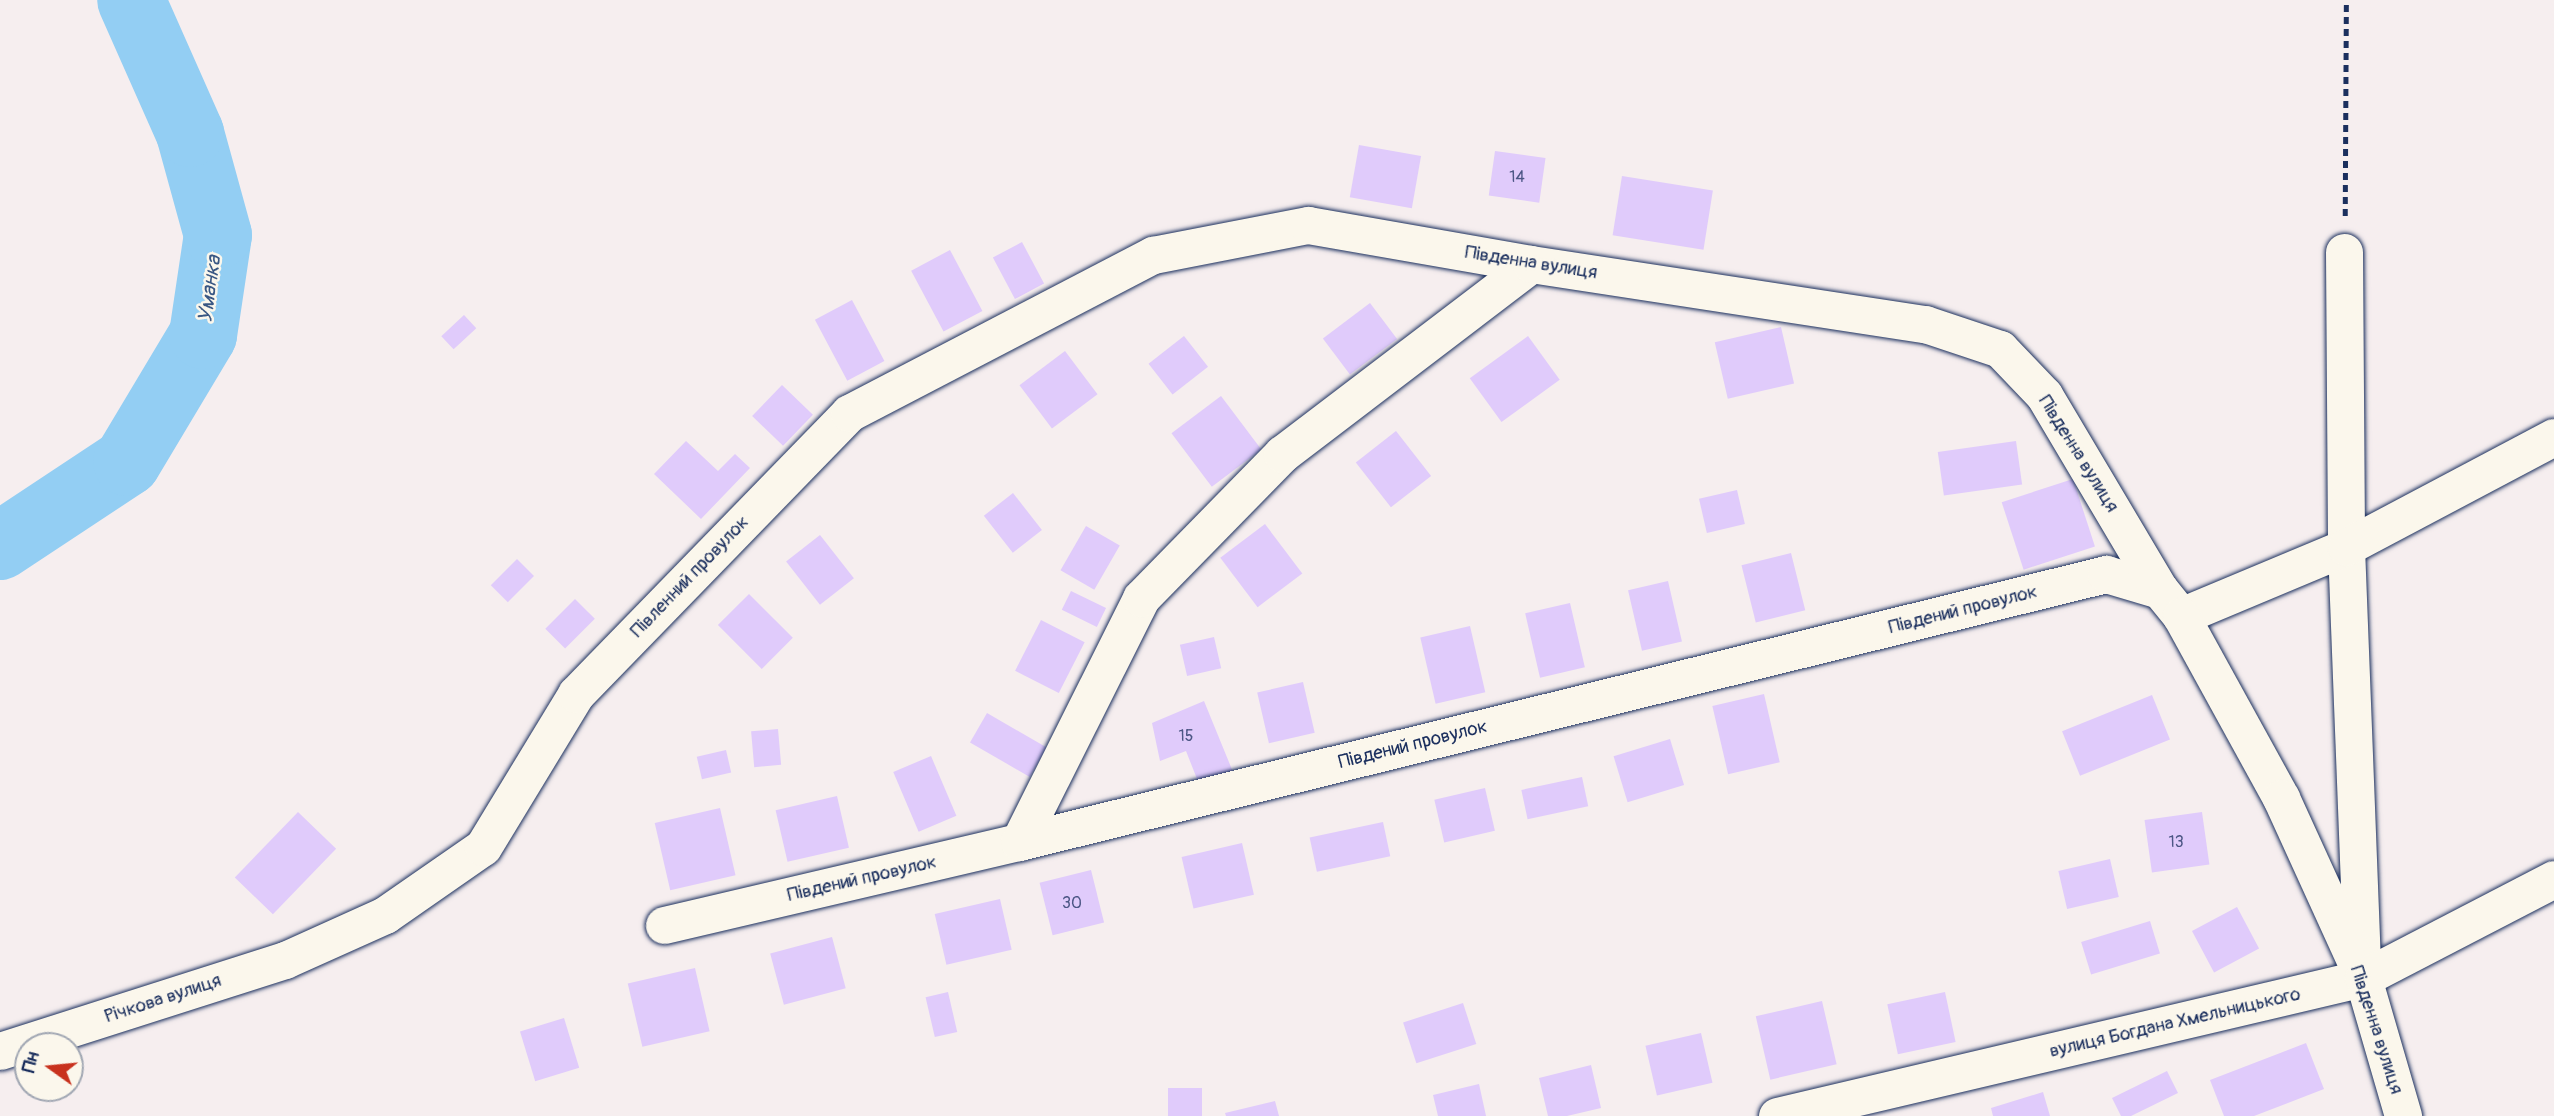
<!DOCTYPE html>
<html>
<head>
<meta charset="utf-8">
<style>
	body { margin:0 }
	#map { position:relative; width:2554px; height:1116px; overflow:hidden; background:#f6eeef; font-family:Pangolin,sans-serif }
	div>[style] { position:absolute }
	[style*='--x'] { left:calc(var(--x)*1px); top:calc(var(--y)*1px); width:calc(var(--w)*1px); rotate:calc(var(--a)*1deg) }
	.river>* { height:68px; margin:-34px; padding:0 34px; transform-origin:34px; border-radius:34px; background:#93cef3 }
	.building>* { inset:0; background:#e0cbfb; transform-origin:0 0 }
	.path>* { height:4.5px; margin-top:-2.25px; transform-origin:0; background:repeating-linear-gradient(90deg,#1b2f5e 0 7px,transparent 0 12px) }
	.roads { filter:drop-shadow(0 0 2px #1b2f5e) drop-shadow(0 0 2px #1b2f5e) }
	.minor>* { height:37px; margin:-18.5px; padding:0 18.5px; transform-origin:18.5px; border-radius:18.5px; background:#fbf7ec }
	span { translate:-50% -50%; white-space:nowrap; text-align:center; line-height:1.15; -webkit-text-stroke:5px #fbf7ec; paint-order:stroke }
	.number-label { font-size:16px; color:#4c5685 }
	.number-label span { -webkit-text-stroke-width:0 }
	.street-label { font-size:19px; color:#1b2f5e }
	.water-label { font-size:21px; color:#395783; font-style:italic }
	.north { position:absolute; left:14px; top:1032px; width:70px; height:70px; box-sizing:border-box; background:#fbf7ec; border:2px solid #a1a7b3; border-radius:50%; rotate:285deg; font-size:19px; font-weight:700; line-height:28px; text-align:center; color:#1b2f5e }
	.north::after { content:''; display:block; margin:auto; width:24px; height:32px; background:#c8321e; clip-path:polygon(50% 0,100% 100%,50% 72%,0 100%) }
</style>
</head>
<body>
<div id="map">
	<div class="river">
		<div style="--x:0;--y:546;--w:152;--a:-33.5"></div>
		<div style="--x:127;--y:462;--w:148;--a:-59.1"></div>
		<div style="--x:203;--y:335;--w:101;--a:-81.5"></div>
		<div style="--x:218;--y:235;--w:106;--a:-105.4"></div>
		<div style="--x:190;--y:133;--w:145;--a:-113.9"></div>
	</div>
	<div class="building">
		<div style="left:1359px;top:145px;width:63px;height:53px;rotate:10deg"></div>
		<div style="left:1495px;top:151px;width:51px;height:45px;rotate:8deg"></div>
		<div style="left:1622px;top:176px;width:92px;height:60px;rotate:9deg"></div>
		<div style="left:1022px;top:242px;width:47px;height:33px;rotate:62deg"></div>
		<div style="left:950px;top:250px;width:69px;height:44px;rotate:62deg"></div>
		<div style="left:852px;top:300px;width:69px;height:42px;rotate:62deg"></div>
		<div style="left:1370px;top:303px;width:45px;height:59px;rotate:53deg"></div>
		<div style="left:464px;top:315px;width:18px;height:31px;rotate:47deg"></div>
		<div style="left:1781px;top:327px;width:58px;height:68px;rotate:77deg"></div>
		<div style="left:1184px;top:336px;width:39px;height:45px;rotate:52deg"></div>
		<div style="left:1528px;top:336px;width:54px;height:72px;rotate:54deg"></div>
		<div style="left:1065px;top:351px;width:54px;height:57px;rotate:53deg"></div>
		<div style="left:782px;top:385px;width:43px;height:43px;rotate:44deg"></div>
		<div style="left:1221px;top:396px;width:67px;height:62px;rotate:53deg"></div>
		<div style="left:1396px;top:431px;width:57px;height:51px;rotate:52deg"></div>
		<div style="clip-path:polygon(686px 441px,718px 471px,735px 454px,750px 468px,701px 519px,654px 474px)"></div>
		<div style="left:2016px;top:441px;width:44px;height:79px;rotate:82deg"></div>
		<div style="left:2073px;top:479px;width:71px;height:75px;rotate:72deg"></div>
		<div style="left:1737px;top:490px;width:35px;height:39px;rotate:77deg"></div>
		<div style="left:1013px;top:493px;width:47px;height:37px;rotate:52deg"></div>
		<div style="left:1265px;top:524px;width:62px;height:56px;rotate:53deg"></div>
		<div style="left:1086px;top:526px;width:39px;height:51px;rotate:30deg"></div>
		<div style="left:820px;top:535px;width:55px;height:43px;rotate:52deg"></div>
		<div style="left:1791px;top:553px;width:59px;height:51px;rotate:76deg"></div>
		<div style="left:517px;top:559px;width:24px;height:37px;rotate:45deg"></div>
		<div style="left:1668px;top:581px;width:62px;height:41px;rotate:77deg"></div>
		<div style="left:1071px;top:591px;width:39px;height:21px;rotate:26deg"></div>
		<div style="left:749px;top:594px;width:62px;height:44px;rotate:45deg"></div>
		<div style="left:575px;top:599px;width:28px;height:42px;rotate:45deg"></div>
		<div style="left:1570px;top:603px;width:66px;height:46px;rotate:77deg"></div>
		<div style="left:1041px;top:620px;width:49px;height:57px;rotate:27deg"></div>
		<div style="left:1470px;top:626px;width:68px;height:51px;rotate:77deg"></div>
		<div style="left:1214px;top:637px;width:32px;height:35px;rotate:77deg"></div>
		<div style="left:1303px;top:682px;width:52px;height:47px;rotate:77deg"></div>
		<div style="left:1764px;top:694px;width:70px;height:53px;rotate:77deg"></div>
		<div style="left:2152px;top:695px;width:48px;height:97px;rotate:68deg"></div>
		<div style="clip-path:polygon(1204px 701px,1233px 772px,1199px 784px,1186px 751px,1160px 761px,1152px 723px)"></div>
		<div style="left:987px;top:713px;width:69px;height:34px;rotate:30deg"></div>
		<div style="left:778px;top:729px;width:36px;height:27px;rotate:85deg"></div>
		<div style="left:1670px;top:739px;width:48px;height:59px;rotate:73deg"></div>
		<div style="left:726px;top:750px;width:23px;height:30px;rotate:77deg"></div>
		<div style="left:931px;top:756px;width:65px;height:41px;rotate:67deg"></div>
		<div style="left:1582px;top:777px;width:30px;height:62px;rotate:78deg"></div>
		<div style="left:1485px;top:788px;width:44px;height:52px;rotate:77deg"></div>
		<div style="left:837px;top:796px;width:53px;height:63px;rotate:77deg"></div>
		<div style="left:720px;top:808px;width:69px;height:67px;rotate:77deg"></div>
		<div style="left:298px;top:812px;width:53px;height:91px;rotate:44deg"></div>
		<div style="left:2202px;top:812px;width:53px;height:58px;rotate:82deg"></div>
		<div style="left:1383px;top:822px;width:35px;height:75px;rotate:78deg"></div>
		<div style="left:1242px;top:843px;width:53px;height:62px;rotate:77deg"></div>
		<div style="left:2110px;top:859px;width:39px;height:53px;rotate:77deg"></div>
		<div style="left:1091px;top:870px;width:54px;height:53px;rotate:76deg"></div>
		<div style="left:1000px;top:899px;width:52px;height:67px;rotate:77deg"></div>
		<div style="left:2237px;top:907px;width:47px;height:51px;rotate:62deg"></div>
		<div style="left:2150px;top:921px;width:34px;height:72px;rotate:73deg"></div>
		<div style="left:832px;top:937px;width:53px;height:64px;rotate:75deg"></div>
		<div style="left:695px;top:968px;width:65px;height:69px;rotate:77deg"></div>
		<div style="left:948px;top:992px;width:41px;height:23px;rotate:77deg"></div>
		<div style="left:1945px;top:992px;width:51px;height:59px;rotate:78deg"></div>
		<div style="left:1822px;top:1001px;width:65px;height:68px;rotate:77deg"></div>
		<div style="left:1463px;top:1003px;width:43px;height:63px;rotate:72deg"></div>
		<div style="left:564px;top:1018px;width:52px;height:46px;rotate:73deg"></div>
		<div style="left:1701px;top:1033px;width:51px;height:57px;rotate:77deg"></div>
		<div style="clip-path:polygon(2306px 1043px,2324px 1089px,2254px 1116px,2224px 1116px,2210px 1080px)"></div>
		<div style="clip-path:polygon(1591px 1065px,1601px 1108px,1567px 1116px,1548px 1116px,1539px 1078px)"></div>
		<div style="clip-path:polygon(2167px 1071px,2178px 1093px,2131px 1116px,2121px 1116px,2112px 1098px)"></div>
		<div style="clip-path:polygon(1479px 1084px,1486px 1116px,1438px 1116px,1433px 1095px)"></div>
		<div style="left:1202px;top:1088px;width:28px;height:34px;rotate:90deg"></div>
		<div style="clip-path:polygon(2043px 1092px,2050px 1116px,1993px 1116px,1991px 1108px)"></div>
		<div style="clip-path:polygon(1275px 1101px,1279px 1116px,1226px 1116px,1225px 1113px)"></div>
	</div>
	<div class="path">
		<div style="--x:2345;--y:216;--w:216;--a:-89.7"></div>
	</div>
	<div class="roads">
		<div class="minor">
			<div style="--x:2344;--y:252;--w:295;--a:89.6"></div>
			<div style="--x:2346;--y:547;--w:414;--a:87.8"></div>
			<div style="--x:2181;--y:616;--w:179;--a:-22.7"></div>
			<div style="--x:2346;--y:547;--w:235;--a:-27.9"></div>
			<div style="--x:1019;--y:842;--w:273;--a:-63.4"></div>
			<div style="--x:1141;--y:598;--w:202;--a:-45.6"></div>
			<div style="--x:1282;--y:454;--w:313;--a:-37.3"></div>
			<div style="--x:664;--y:925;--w:365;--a:-13.2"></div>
			<div style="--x:1019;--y:842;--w:1120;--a:-13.85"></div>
			<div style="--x:2106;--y:574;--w:56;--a:16.5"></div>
			<div style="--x:0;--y:1051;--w:299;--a:-17.7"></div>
			<div style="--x:285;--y:960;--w:110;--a:-24.2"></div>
			<div style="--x:385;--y:915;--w:119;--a:-34.8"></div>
			<div style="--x:483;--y:847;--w:179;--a:-58.7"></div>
			<div style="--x:576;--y:694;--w:392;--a:-45.8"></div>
			<div style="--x:849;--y:413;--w:343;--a:-27.5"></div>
			<div style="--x:1153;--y:255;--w:158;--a:-11"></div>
			<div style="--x:1308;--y:225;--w:226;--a:9.9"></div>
			<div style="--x:1531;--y:264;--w:399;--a:8.7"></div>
			<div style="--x:1925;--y:324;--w:79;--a:18.4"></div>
			<div style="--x:2000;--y:349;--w:64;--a:46.3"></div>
			<div style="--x:2044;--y:395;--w:227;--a:59.3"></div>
			<div style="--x:2160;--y:590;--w:33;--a:51"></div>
			<div style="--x:2181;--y:616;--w:208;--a:61.2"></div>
			<div style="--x:2281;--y:798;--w:198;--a:65.5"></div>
			<div style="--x:2363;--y:978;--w:144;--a:73.8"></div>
			<div style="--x:1777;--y:1116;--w:602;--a:-13.25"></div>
			<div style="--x:2363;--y:978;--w:215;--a:-27.4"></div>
		</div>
	</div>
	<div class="number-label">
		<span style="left:1517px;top:177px">14</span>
		<span style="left:1186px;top:736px">15</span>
		<span style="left:2176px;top:842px">13</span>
		<span style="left:1072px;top:903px">30</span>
	</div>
	<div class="street-label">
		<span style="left:1531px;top:263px;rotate:9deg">Південна вулиця</span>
		<span style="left:2078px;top:454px;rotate:58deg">Південна вулиця</span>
		<span style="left:690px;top:577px;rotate:-46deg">Півленний провулок</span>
		<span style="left:1963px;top:610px;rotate:-14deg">Південий провулок</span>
		<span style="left:1413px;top:745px;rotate:-14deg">Південий провулок</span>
		<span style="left:862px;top:879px;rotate:-13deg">Південий провулок</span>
		<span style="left:163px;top:999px;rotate:-18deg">Річкова вулиця</span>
		<span style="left:2175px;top:1023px;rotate:-13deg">вулиця Богдана Хмельницького</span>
		<span style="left:2376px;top:1030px;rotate:72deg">Південна вулиця</span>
	</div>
	<div class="water-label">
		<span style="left:210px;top:289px;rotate:-82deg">Уманка</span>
	</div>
	<div class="north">Пн</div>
</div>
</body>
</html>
